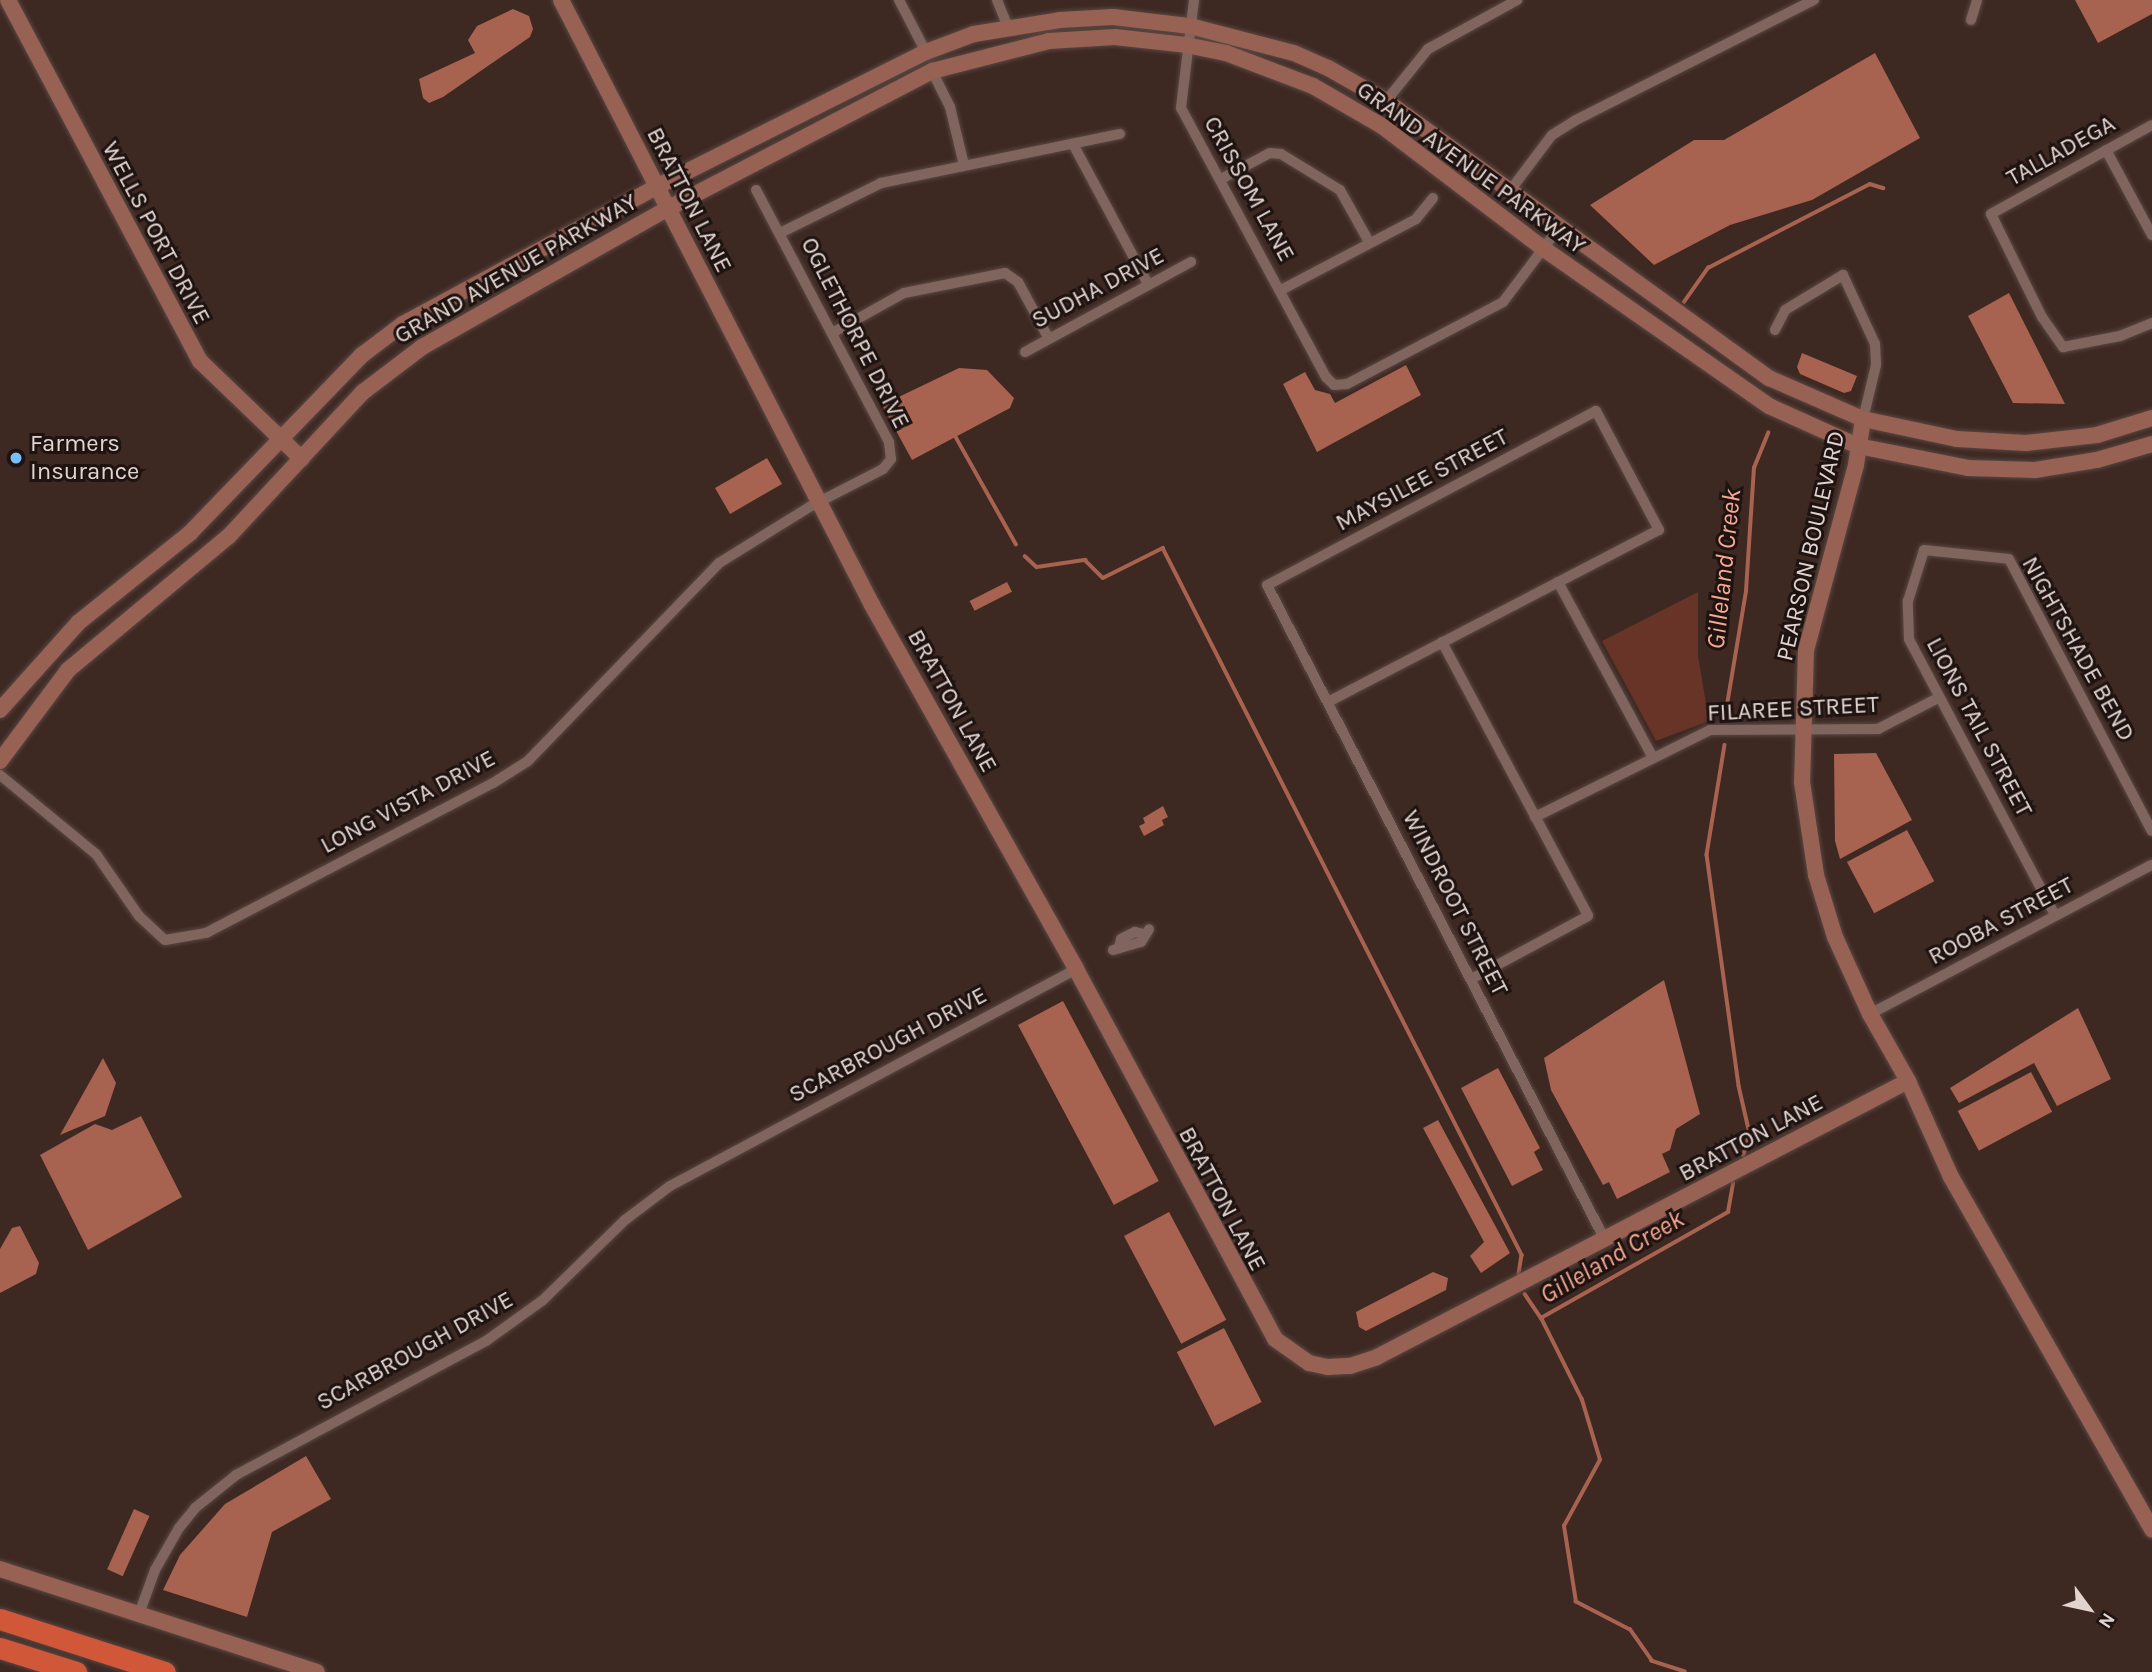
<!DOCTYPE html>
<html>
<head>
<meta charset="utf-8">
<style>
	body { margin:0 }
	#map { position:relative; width:2152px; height:1672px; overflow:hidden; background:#3e2822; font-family:Karla,sans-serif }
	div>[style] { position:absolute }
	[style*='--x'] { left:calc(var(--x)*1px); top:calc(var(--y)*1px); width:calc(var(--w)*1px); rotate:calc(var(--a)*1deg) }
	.green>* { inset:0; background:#673427 }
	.water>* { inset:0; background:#a76250; transform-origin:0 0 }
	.stream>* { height:3.5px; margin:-1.75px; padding:0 1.75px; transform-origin:1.75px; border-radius:1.75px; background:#a76250 }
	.roads { filter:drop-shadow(0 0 2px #594742) drop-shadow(0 0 2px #594742) }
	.street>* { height:10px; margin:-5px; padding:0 5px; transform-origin:5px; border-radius:5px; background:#7f655e }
	.secondary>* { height:16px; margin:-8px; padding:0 8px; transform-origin:8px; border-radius:8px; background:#976153 }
	.highway>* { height:21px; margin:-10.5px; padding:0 10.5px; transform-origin:10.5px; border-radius:10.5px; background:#d05738 }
	.dots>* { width:19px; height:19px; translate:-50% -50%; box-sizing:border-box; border:4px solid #1d1311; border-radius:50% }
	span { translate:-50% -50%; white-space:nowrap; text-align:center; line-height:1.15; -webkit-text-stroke:6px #1d1311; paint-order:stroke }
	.street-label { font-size:24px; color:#e2d3cf }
	.poi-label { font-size:24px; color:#e2d3cf }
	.left { translate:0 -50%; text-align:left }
	.water-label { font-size:26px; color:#f7a792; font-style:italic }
	.north { position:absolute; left:2054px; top:1574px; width:70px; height:70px; -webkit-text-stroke:5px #1d1311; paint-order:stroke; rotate:123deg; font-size:19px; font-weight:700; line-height:28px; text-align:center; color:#e2d3cf }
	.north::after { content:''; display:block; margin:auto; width:24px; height:32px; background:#e2d3cf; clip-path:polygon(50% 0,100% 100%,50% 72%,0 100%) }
</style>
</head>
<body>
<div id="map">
	<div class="green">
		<div style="clip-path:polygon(1698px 592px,1698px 656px,1709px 721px,1656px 741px,1602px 641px)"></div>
	</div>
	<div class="water">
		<div style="clip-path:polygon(2075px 0,2152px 0,2152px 14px,2098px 43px)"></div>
		<div style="clip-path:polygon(513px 9px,529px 16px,533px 29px,530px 37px,443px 97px,429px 103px,423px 98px,419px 79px,475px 53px,468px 40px,477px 26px)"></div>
		<div style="clip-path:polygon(1875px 53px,1920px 138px,1812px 200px,1730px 225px,1654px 265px,1590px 205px,1694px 140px,1724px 140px)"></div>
		<div style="clip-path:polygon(2009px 293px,2065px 404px,2013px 403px,1968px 316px)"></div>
		<div style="clip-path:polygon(1802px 353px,1857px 376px,1851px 391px,1844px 393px,1800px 374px,1797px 367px)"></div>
		<div style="clip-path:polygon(1406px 365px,1421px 395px,1317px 452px,1283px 384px,1305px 372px,1315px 390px,1330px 394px,1335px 403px)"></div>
		<div style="clip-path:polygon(959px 368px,987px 370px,1014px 398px,1010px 408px,912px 460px,882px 405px)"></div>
		<div style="left:767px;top:458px;width:30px;height:60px;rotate:60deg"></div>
		<div style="left:1007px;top:582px;width:11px;height:42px;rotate:63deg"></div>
		<div style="clip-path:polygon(1876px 753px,1912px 820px,1840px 859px,1835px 841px,1834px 754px)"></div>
		<div style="clip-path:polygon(1163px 806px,1168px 817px,1162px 820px,1164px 825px,1144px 836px,1139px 826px,1145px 823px,1143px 818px)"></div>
		<div style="left:1907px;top:830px;width:58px;height:68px;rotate:62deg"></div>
		<div style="clip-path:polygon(1664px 980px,1700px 1114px,1676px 1129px,1670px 1150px,1662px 1154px,1670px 1172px,1617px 1199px,1609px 1182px,1603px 1185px,1551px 1090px,1544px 1058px)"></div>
		<div style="left:1063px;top:1001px;width:204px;height:51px;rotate:62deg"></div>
		<div style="clip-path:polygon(2078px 1008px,2111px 1079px,2057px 1106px,2034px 1063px,1959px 1103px,1950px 1088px)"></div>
		<div style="clip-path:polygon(103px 1058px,116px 1083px,105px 1116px,60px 1135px)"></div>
		<div style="clip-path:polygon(1498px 1068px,1540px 1148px,1534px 1152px,1543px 1170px,1512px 1186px,1461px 1088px)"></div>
		<div style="left:2031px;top:1072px;width:45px;height:83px;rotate:62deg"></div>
		<div style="clip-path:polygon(141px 1116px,182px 1197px,88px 1250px,40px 1155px,95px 1124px,112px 1130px)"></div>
		<div style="clip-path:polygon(1438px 1120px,1510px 1253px,1481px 1273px,1470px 1256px,1484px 1242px,1423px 1128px)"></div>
		<div style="left:1169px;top:1212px;width:122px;height:51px;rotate:62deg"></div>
		<div style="clip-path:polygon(20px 1226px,39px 1263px,36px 1274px,0 1293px,0 1249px,12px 1228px)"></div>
		<div style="clip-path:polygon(1433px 1272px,1448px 1278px,1446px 1290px,1366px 1331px,1359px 1327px,1356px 1312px)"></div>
		<div style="left:1224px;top:1328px;width:83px;height:53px;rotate:63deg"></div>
		<div style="clip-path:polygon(306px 1456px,331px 1499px,272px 1532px,247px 1617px,163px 1590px,180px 1555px,225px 1504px)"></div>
		<div style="left:134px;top:1509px;width:17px;height:66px;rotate:24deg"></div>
	</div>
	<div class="stream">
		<div style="--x:1684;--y:302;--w:42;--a:-54.8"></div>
		<div style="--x:1708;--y:268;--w:182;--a:-27.4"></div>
		<div style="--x:1870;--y:184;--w:14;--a:17"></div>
		<div style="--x:956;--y:437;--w:123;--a:60.7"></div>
		<div style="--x:1025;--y:556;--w:16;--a:43"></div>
		<div style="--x:1037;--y:567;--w:49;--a:-8.3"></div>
		<div style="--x:1085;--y:560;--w:25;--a:45"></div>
		<div style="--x:1103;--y:578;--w:67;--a:-26.6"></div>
		<div style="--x:1163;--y:548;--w:793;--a:63.08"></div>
		<div style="--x:1522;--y:1255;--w:20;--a:99"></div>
		<div style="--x:1726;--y:711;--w:122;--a:-80.5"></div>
		<div style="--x:1746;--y:591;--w:123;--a:-86.3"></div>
		<div style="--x:1754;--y:468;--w:38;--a:-68"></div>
		<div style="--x:1725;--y:745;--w:111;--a:99.3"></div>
		<div style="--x:1707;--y:855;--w:233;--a:82.1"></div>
		<div style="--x:1739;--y:1086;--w:49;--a:77.1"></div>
		<div style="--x:1750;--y:1134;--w:22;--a:106"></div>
		<div style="--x:1525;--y:1294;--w:29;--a:56"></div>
		<div style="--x:1685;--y:1672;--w:35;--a:-162"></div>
		<div style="--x:1652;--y:1661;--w:38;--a:-125"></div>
		<div style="--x:1630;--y:1630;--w:61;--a:-152.6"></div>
		<div style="--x:1576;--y:1602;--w:77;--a:-99"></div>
		<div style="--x:1564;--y:1526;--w:75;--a:-61.4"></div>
		<div style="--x:1600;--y:1460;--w:63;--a:-106.7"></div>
		<div style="--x:1582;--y:1400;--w:92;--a:-116.6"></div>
		<div style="--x:1541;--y:1318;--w:215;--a:-29.5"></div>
		<div style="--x:1728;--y:1212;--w:29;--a:-80"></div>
	</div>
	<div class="roads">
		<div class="street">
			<div style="--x:899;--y:0;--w:59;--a:62.6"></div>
			<div style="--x:997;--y:0;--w:29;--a:68"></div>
			<div style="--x:1194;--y:0;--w:109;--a:96.9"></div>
			<div style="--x:1181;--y:108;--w:306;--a:61.7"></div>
			<div style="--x:1326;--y:377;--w:11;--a:45"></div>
			<div style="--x:1334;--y:385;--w:13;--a:-4"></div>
			<div style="--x:1347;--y:384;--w:176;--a:-27.7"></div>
			<div style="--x:1503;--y:302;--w:91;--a:-53"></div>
			<div style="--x:1971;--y:20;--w:21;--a:-73"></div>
			<div style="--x:932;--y:71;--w:40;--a:63.4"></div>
			<div style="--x:950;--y:107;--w:60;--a:76.4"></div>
			<div style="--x:1386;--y:101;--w:67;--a:-51.1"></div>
			<div style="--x:1428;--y:49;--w:102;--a:-28.8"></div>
			<div style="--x:2152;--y:125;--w:184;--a:151.1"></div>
			<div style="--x:1991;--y:214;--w:115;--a:63.7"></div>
			<div style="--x:2042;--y:317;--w:37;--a:55"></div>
			<div style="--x:2063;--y:347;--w:58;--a:-10.9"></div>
			<div style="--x:2120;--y:336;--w:35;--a:-22"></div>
			<div style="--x:1073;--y:144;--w:159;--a:61.8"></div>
			<div style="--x:2106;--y:150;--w:97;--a:61.6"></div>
			<div style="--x:1221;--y:179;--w:55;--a:-28"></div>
			<div style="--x:1270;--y:153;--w:11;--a:5"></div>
			<div style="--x:1281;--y:154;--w:69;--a:31.4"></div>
			<div style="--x:1340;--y:190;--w:57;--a:60.8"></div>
			<div style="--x:1509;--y:192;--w:71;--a:-53"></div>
			<div style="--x:1552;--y:135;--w:26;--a:-32"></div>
			<div style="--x:1574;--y:121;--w:269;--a:-26.8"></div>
			<div style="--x:780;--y:233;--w:113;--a:-26.3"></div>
			<div style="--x:881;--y:183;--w:244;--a:-11.6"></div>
			<div style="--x:1281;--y:290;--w:153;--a:-27.7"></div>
			<div style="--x:1416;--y:219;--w:27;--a:-51"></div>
			<div style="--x:1775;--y:330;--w:22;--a:-63"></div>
			<div style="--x:1785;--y:310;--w:68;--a:-31.1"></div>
			<div style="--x:1843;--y:275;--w:76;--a:65.1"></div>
			<div style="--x:1875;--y:344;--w:21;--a:87"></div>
			<div style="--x:1876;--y:365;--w:56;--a:103.5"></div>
			<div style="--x:832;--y:333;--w:82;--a:-29.1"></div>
			<div style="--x:904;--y:293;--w:103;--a:-11.2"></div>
			<div style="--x:1005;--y:273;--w:16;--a:35"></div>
			<div style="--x:1018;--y:282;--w:63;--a:61.4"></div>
			<div style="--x:1025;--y:352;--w:189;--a:-28.5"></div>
			<div style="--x:1558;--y:582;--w:200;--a:61.6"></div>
			<div style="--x:1442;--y:642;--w:310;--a:61.9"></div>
			<div style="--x:1588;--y:916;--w:133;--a:151.7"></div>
			<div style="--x:1328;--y:702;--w:373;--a:-27.5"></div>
			<div style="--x:1659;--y:530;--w:135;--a:-117.9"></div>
			<div style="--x:1596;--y:411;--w:372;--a:152.1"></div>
			<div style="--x:1267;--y:585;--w:737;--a:62.7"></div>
			<div style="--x:0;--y:775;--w:124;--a:39.5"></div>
			<div style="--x:96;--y:854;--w:75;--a:55.3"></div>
			<div style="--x:139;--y:916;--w:35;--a:43"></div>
			<div style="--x:165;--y:940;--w:42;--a:-9.7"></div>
			<div style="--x:206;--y:933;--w:324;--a:-27.6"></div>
			<div style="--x:493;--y:783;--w:41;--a:-32.2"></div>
			<div style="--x:528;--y:761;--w:275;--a:-46"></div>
			<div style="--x:719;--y:563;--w:108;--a:-31.8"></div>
			<div style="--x:811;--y:506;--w:81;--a:-27.2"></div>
			<div style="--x:883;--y:469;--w:13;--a:-51"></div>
			<div style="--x:891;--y:459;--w:17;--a:-97"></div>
			<div style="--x:889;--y:442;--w:285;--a:-117.8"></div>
			<div style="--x:1535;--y:817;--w:195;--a:-26.4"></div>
			<div style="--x:1710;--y:730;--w:168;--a:-0.3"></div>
			<div style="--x:1878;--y:729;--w:68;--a:-27.3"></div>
			<div style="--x:2055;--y:915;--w:312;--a:-117.9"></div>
			<div style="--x:1909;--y:639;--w:38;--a:-92"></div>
			<div style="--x:1908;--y:601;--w:53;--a:-72.6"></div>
			<div style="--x:1924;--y:550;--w:85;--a:6"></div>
			<div style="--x:2009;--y:559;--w:307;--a:62.3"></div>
			<div style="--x:1119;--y:948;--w:9;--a:-77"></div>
			<div style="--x:1121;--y:939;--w:16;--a:-27"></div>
			<div style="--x:1135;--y:932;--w:9;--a:13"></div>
			<div style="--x:1113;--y:950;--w:29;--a:-16"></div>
			<div style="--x:1141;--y:942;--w:15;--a:-58"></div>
			<div style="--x:1870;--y:1014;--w:319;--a:-27.9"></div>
			<div style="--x:139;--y:1614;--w:47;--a:-70"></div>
			<div style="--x:155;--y:1570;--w:48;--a:-60.3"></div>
			<div style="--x:179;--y:1528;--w:26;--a:-51"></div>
			<div style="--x:195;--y:1508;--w:53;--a:-38.8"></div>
			<div style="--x:236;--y:1475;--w:284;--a:-28.2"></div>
			<div style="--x:486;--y:1341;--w:70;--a:-35.7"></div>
			<div style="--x:543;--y:1300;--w:115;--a:-44.3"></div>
			<div style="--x:625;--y:1220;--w:56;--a:-37.1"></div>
			<div style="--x:670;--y:1186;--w:460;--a:-28.1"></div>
		</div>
		<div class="secondary">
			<div style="--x:8;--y:0;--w:409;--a:62"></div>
			<div style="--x:200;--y:361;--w:141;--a:43.9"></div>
			<div style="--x:561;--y:0;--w:680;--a:62.79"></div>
			<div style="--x:872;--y:605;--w:417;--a:60.7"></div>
			<div style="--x:1076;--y:969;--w:420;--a:61.7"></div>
			<div style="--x:1275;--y:1339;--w:42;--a:35.2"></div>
			<div style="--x:1309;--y:1363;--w:19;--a:12"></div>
			<div style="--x:1328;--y:1367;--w:22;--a:-3"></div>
			<div style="--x:1350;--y:1366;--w:28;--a:-18"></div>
			<div style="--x:1377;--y:1357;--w:598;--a:-27.46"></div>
			<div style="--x:1908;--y:1081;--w:105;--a:65.9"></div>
			<div style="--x:1951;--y:1177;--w:406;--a:60.3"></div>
			<div style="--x:1863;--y:419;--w:47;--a:98.7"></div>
			<div style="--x:1856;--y:465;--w:192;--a:105.1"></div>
			<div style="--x:1806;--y:650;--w:132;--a:91.7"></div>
			<div style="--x:1802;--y:782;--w:94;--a:81.4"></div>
			<div style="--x:1816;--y:875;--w:65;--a:73"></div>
			<div style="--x:1835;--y:937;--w:85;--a:65.6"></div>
			<div style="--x:1870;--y:1014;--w:77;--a:60.4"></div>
			<div style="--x:0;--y:710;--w:118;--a:-48.1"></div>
			<div style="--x:79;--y:622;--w:142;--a:-38.7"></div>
			<div style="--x:190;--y:533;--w:248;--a:-46"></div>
			<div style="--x:362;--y:355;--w:51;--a:-37.1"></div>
			<div style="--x:403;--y:324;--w:290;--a:-28.4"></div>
			<div style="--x:658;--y:186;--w:300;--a:-26.6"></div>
			<div style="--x:926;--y:52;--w:51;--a:-20.6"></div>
			<div style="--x:974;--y:34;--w:87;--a:-9.2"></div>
			<div style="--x:1060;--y:20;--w:53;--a:-3.2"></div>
			<div style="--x:1113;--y:17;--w:78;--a:6.7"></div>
			<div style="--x:1190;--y:26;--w:107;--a:14.6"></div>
			<div style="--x:1294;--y:53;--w:37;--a:24"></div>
			<div style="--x:1328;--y:68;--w:67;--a:29.6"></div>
			<div style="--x:1386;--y:101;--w:473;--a:35.9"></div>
			<div style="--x:1769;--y:378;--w:103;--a:23.6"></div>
			<div style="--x:1863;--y:419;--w:96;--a:12"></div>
			<div style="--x:1957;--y:439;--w:69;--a:3.3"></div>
			<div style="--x:2026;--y:443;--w:71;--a:-6.4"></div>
			<div style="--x:2097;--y:435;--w:58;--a:-17.2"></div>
			<div style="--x:0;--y:761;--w:114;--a:-53.2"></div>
			<div style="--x:68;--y:670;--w:209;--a:-39.8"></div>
			<div style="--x:229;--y:536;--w:197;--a:-47.1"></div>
			<div style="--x:363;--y:392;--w:74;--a:-37.3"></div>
			<div style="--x:422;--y:347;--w:283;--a:-29.4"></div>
			<div style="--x:669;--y:208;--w:297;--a:-27.5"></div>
			<div style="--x:932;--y:71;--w:121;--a:-14.4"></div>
			<div style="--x:1049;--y:41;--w:66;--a:-3.5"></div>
			<div style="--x:1115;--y:37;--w:71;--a:6.4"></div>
			<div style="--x:1186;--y:45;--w:41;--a:11.3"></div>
			<div style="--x:1226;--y:53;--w:93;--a:20.8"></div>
			<div style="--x:1313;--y:86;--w:80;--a:30.1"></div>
			<div style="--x:1382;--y:126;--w:203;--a:37.2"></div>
			<div style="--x:1544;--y:249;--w:274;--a:34.9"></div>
			<div style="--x:1769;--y:406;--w:98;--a:24.2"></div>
			<div style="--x:1858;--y:446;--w:112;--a:11.3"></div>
			<div style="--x:1968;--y:468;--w:67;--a:1.7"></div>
			<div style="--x:2035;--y:470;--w:63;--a:-9.2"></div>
			<div style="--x:2097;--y:460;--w:57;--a:-16.2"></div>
			<div style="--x:0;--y:1569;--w:333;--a:18"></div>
		</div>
		<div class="highway">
			<div style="--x:0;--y:1619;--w:173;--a:17.8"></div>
			<div style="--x:0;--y:1648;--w:80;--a:17.5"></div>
		</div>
	</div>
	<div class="dots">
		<div style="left:16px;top:458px;background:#7abff8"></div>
	</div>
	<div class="street-label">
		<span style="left:2061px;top:151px;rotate:-29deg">TALLADEGA</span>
		<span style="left:1471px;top:168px;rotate:36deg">GRAND AVENUE PARKWAY</span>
		<span style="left:1249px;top:189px;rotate:61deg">CRISSOM LANE</span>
		<span style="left:689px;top:200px;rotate:63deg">BRATTON LANE</span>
		<span style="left:156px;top:233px;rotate:62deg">WELLS PORT DRIVE</span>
		<span style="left:516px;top:269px;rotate:-30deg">GRAND AVENUE PARKWAY</span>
		<span style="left:1098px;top:288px;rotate:-28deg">SUDHA DRIVE</span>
		<span style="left:855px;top:333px;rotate:63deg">OGLETHORPE DRIVE</span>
		<span style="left:1422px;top:480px;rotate:-28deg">MAYSILEE STREET</span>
		<span style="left:1811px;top:546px;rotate:-77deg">PEARSON BOULEVARD</span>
		<span style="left:2078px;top:649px;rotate:61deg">NIGHTSHADE BEND</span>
		<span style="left:952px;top:701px;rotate:61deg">BRATTON LANE</span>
		<span style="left:1793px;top:709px;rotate:-3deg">FILAREE STREET</span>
		<span style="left:1979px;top:727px;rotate:62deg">LIONS TAIL STREET</span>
		<span style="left:408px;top:802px;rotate:-28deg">LONG VISTA DRIVE</span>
		<span style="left:1455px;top:903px;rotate:63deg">WINDROOT STREET</span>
		<span style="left:2001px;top:921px;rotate:-28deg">ROOBA STREET</span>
		<span style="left:888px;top:1045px;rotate:-28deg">SCARBROUGH DRIVE</span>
		<span style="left:1751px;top:1138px;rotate:-28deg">BRATTON LANE</span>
		<span style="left:1222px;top:1199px;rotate:62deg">BRATTON LANE</span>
		<span style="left:415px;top:1351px;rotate:-29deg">SCARBROUGH DRIVE</span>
	</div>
	<div class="poi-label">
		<span class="left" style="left:30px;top:458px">Farmers<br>Insurance</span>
	</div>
	<div class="water-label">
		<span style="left:1724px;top:569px;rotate:-84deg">Gilleland Creek</span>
		<span style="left:1612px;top:1257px;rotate:-30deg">Gilleland Creek</span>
	</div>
	<div class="north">N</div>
</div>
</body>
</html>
